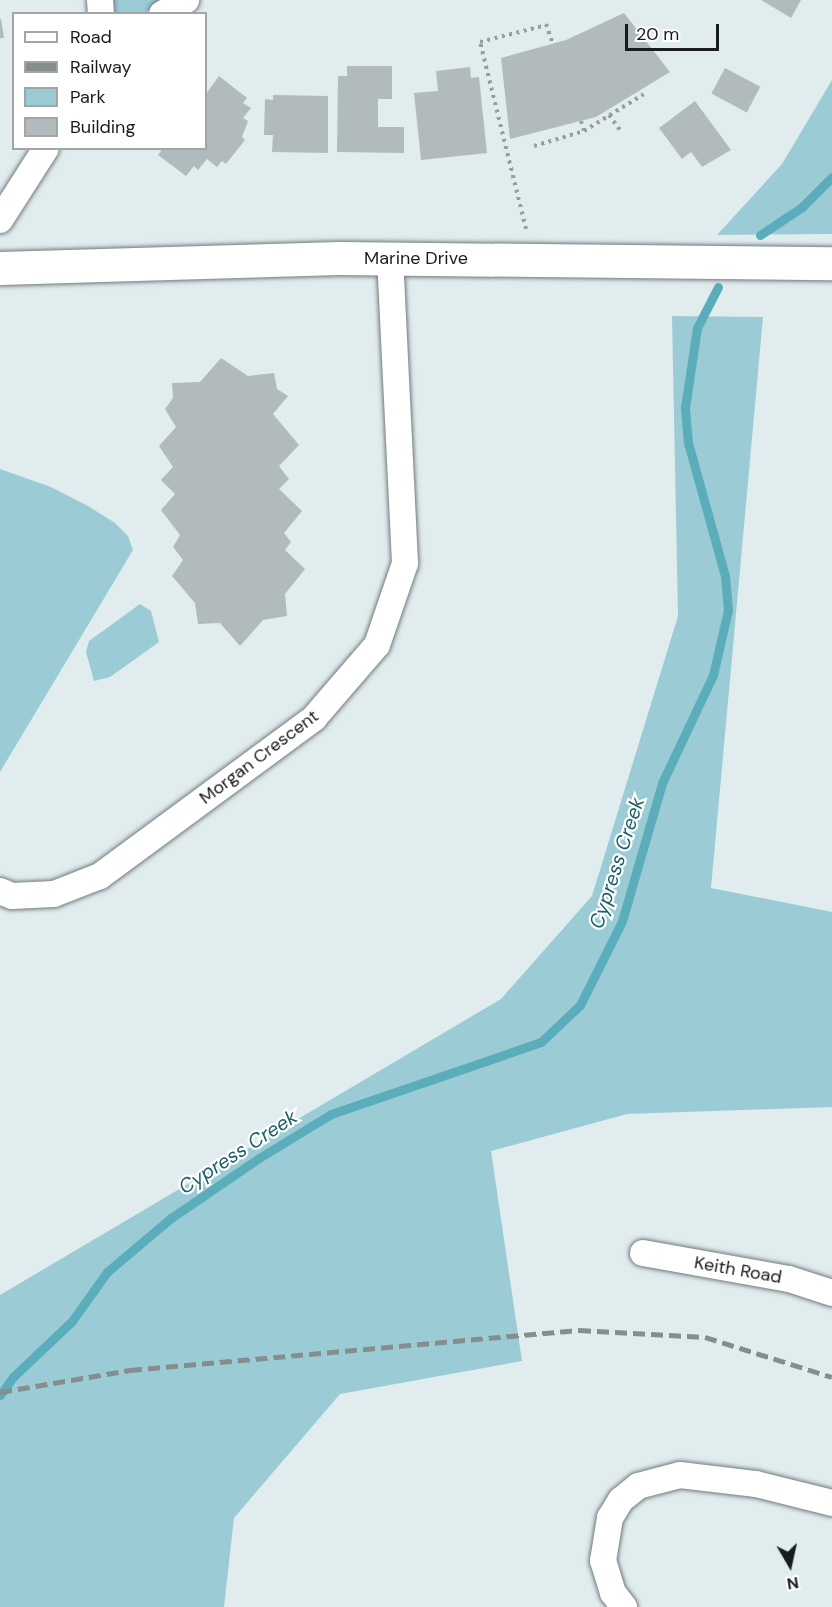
<!DOCTYPE html>
<html>
<head>
<meta charset="utf-8">
<style>
	body { margin:0 }
	#map { position:relative; width:832px; height:1607px; overflow:hidden; background:#e1ecee; font-family:"DM Sans",sans-serif }
	div>[style] { position:absolute }
	[style*='--x'] { left:calc(var(--x)*1px); top:calc(var(--y)*1px); width:calc(var(--w)*1px); rotate:calc(var(--a)*1deg) }
	.green>* { inset:0; background:#9bccd5 }
	.stream>* { height:9px; margin:-4.5px; padding:0 4.5px; transform-origin:4.5px; border-radius:4.5px; background:#5badbc }
	.building>* { inset:0; background:#b1bbbe; transform-origin:0 0 }
	.path>* { height:4px; margin-top:-2px; transform-origin:0; background:repeating-linear-gradient(90deg,#969ea0 0 3px,transparent 0 7.5px) }
	.roads { filter:drop-shadow(0 0 2px #727c7e) drop-shadow(0 0 2px #727c7e) }
	.street>* { height:26px; margin:-13px; padding:0 13px; transform-origin:13px; border-radius:13px; background:#fff }
	.secondary>* { height:33px; margin:-16.5px; padding:0 16.5px; transform-origin:16.5px; border-radius:16.5px; background:#fff }
	.rail>* { height:4.5px; margin-top:-2.25px; transform-origin:0; background:repeating-linear-gradient(90deg,#858d8e 0 12px,transparent 0 18px) }
	span { translate:-50% -50%; white-space:nowrap; text-align:center; line-height:1.15; -webkit-text-stroke:4.5px #fff; paint-order:stroke }
	.street-label { font-size:18px; color:#181c1d }
	.water-label { font-size:20px; color:#195e69; font-style:italic }
	.legend { position:absolute; left:12px; top:12px; width:195px; height:138px; box-sizing:border-box; background:#fff; border:2px solid #a3a4a5; margin:0; padding:8px 10px; list-style:none; font-size:18px; color:#181c1d }
	.legend li { display:flex; align-items:center; gap:12px; height:30px }
	.legend b { width:30px; border:2px solid #a3a4a5 }
	.north { position:absolute; left:760px; top:1535px; width:60px; height:60px; -webkit-text-stroke:4px #fff; paint-order:stroke; rotate:171deg; font-size:16px; font-weight:700; line-height:24px; text-align:center; color:#181c1d }
	.north::after { content:''; display:block; margin:auto; width:21px; height:27px; background:#181c1d; clip-path:polygon(50% 0,100% 100%,50% 72%,0 100%) }
	.scale { position:absolute; left:625px; top:24px; width:94px; height:27px; box-sizing:border-box; border:3px solid #181c1d; border-top:0; padding-left:8px; font-size:18px; line-height:21px; white-space:nowrap; color:#181c1d; -webkit-text-stroke:4px #fff; paint-order:stroke }
</style>
</head>
<body>
<div id="map">
	<div class="green">
		<div style="clip-path:polygon(113px 0,160px 0,144px 14px,115px 13px)"></div>
		<div style="clip-path:polygon(832px 80px,832px 234px,717px 235px,782px 164px)"></div>
		<div style="clip-path:polygon(672px 316px,763px 317px,711px 888px,832px 912px,832px 1107px,627px 1114px,491px 1151px,522px 1361px,340px 1394px,234px 1518px,224px 1607px,0 1607px,0 1295px,501px 999px,592px 896px,678px 616px)"></div>
		<div style="clip-path:polygon(0 469px,51px 487px,88px 506px,115px 523px,128px 536px,133px 550px,0 772px)"></div>
		<div style="clip-path:polygon(140px 604px,151px 611px,159px 642px,110px 677px,94px 681px,86px 652px,89px 641px)"></div>
	</div>
	<div class="stream">
		<div style="--x:760;--y:235;--w:50;--a:-33.7"></div>
		<div style="--x:802;--y:207;--w:42;--a:-45"></div>
		<div style="--x:0;--y:1395;--w:22;--a:-54"></div>
		<div style="--x:13;--y:1377;--w:81;--a:-43.5"></div>
		<div style="--x:72;--y:1321;--w:60;--a:-54.5"></div>
		<div style="--x:107;--y:1272;--w:84;--a:-40.2"></div>
		<div style="--x:171;--y:1218;--w:107;--a:-34.3"></div>
		<div style="--x:259;--y:1158;--w:84;--a:-31.4"></div>
		<div style="--x:331;--y:1114;--w:222;--a:-18.9"></div>
		<div style="--x:541;--y:1042;--w:54;--a:-43.5"></div>
		<div style="--x:580;--y:1005;--w:94;--a:-63.4"></div>
		<div style="--x:622;--y:921;--w:144;--a:-73.8"></div>
		<div style="--x:662;--y:783;--w:119;--a:-64.7"></div>
		<div style="--x:713;--y:675;--w:67;--a:-77"></div>
		<div style="--x:728;--y:610;--w:34;--a:-95"></div>
		<div style="--x:725;--y:576;--w:138;--a:-105.5"></div>
		<div style="--x:688;--y:443;--w:35;--a:-95"></div>
		<div style="--x:685;--y:408;--w:81;--a:-81.5"></div>
		<div style="--x:697;--y:328;--w:46;--a:-62.9"></div>
	</div>
	<div class="building">
		<div style="clip-path:polygon(761px 0,801px 0,791px 18px)"></div>
		<div style="clip-path:polygon(624px 13px,670px 72px,596px 117px,510px 139px,501px 58px,566px 40px)"></div>
		<div style="clip-path:polygon(0 19px,1px 19px,4px 38px,0 38px)"></div>
		<div style="clip-path:polygon(347px 66px,392px 66px,392px 99px,378px 99px,378px 127px,404px 127px,404px 153px,337px 152px,338px 76px,347px 76px)"></div>
		<div style="clip-path:polygon(470px 67px,471px 78px,479px 77px,487px 153px,421px 160px,414px 93px,438px 91px,436px 71px)"></div>
		<div style="left:725px;top:68px;width:40px;height:29px;rotate:28deg"></div>
		<div style="clip-path:polygon(219px 76px,247px 98px,243px 103px,251px 108px,243px 118px,248px 121px,242px 137px,245px 140px,226px 164px,222px 161px,217px 167px,207px 159px,198px 170px,194px 166px,186px 176px,158px 155px,163px 148px,206px 148px,206px 94px)"></div>
		<div style="clip-path:polygon(273px 95px,328px 96px,328px 153px,272px 152px,273px 135px,264px 135px,265px 99px,273px 100px)"></div>
		<div style="clip-path:polygon(695px 101px,731px 150px,702px 167px,691px 152px,682px 159px,659px 128px)"></div>
		<div style="clip-path:polygon(221px 358px,248px 376px,274px 373px,277px 389px,288px 396px,273px 414px,299px 445px,279px 466px,289px 479px,279px 489px,302px 511px,284px 533px,291px 542px,285px 550px,305px 569px,285px 594px,287px 616px,263px 620px,240px 646px,220px 623px,198px 624px,195px 603px,172px 576px,183px 560px,173px 547px,180px 535px,161px 510px,175px 494px,161px 480px,173px 467px,159px 446px,176px 427px,165px 409px,173px 398px,172px 383px,200px 382px)"></div>
	</div>
	<div class="path">
		<div style="--x:546;--y:24;--w:21;--a:71"></div>
		<div style="--x:609;--y:115;--w:22;--a:54"></div>
		<div style="--x:581;--y:121;--w:10;--a:73"></div>
		<div style="--x:534;--y:146;--w:52;--a:-16.7"></div>
		<div style="--x:584;--y:131;--w:70;--a:-31.7"></div>
		<div style="--x:526;--y:229;--w:193;--a:-103.8"></div>
		<div style="--x:480;--y:42;--w:68;--a:-14.4"></div>
	</div>
	<div class="roads">
		<div class="street">
			<div style="--x:100;--y:0;--w:14;--a:86"></div>
			<div style="--x:162;--y:14;--w:28;--a:-30"></div>
			<div style="--x:0;--y:220;--w:85;--a:-57.4"></div>
			<div style="--x:0;--y:891;--w:13;--a:23"></div>
			<div style="--x:12;--y:896;--w:42;--a:-2.7"></div>
			<div style="--x:54;--y:894;--w:49;--a:-21.4"></div>
			<div style="--x:100;--y:876;--w:266;--a:-36.4"></div>
			<div style="--x:314;--y:718;--w:96;--a:-49.2"></div>
			<div style="--x:377;--y:645;--w:87;--a:-71.1"></div>
			<div style="--x:405;--y:563;--w:304;--a:-92.8"></div>
			<div style="--x:643;--y:1253;--w:148;--a:10.1"></div>
			<div style="--x:789;--y:1279;--w:45;--a:18"></div>
			<div style="--x:624;--y:1607;--w:18;--a:-128"></div>
			<div style="--x:613;--y:1593;--w:34;--a:-107"></div>
			<div style="--x:603;--y:1561;--w:44;--a:-80.8"></div>
			<div style="--x:610;--y:1518;--w:21;--a:-59"></div>
			<div style="--x:621;--y:1500;--w:22;--a:-39"></div>
			<div style="--x:638;--y:1486;--w:43;--a:-14.7"></div>
			<div style="--x:680;--y:1475;--w:77;--a:6.8"></div>
			<div style="--x:756;--y:1484;--w:78;--a:14"></div>
		</div>
		<div class="secondary">
			<div style="--x:0;--y:268;--w:339;--a:-1.7"></div>
			<div style="--x:339;--y:258;--w:493;--a:0.6"></div>
		</div>
	</div>
	<div class="rail">
		<div style="--x:0;--y:1392;--w:132;--a:-9.6"></div>
		<div style="--x:130;--y:1370;--w:451;--a:-5.1"></div>
		<div style="--x:579;--y:1330;--w:126;--a:3.2"></div>
		<div style="--x:705;--y:1337;--w:133;--a:17.5"></div>
	</div>
	<div class="street-label">
		<span style="left:416px;top:258px">Marine Drive</span>
		<span style="left:259px;top:757px;rotate:-37deg">Morgan Crescent</span>
		<span style="left:738px;top:1270px;rotate:10deg">Keith Road</span>
	</div>
	<div class="water-label">
		<span style="left:617px;top:863px;rotate:-72deg">Cypress Creek</span>
		<span style="left:238px;top:1152px;rotate:-33deg">Cypress Creek</span>
	</div>
	<ul class="legend">
	<li><b style="height:8px;background:#fff"></b>Road</li>
	<li><b style="height:8px;background:#858d8e"></b>Railway</li>
	<li><b style="height:16px;background:#9bccd5"></b>Park</li>
	<li><b style="height:16px;background:#b1bbbe"></b>Building</li>
	</ul>
	<div class="north">N</div>
	<div class="scale">20 m</div>
</div>
</body>
</html>
